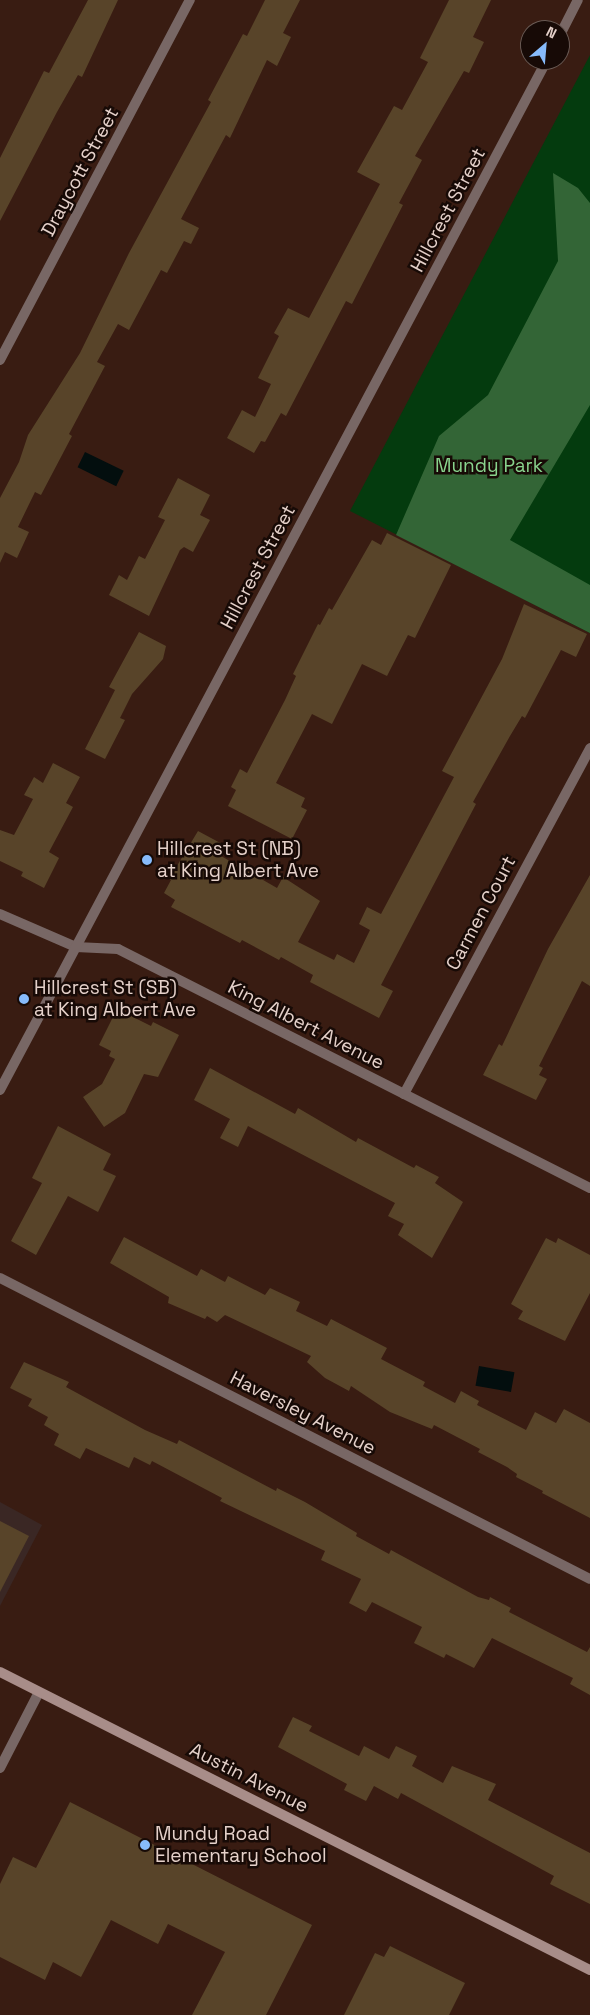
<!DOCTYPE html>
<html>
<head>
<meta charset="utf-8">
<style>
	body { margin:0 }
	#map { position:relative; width:590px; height:2015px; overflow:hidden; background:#391c12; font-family:"Space Grotesk",sans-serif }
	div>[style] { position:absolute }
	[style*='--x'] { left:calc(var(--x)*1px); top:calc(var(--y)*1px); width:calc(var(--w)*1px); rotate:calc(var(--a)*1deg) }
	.commercial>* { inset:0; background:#3a2724 }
	.green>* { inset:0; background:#043b0e }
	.forest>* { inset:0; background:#336536 }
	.water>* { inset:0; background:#030e0e; transform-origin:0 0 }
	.building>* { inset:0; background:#584429 }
	.minor>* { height:10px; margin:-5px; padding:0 5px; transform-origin:5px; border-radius:5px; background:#786765 }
	.tertiary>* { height:10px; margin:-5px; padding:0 5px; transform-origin:5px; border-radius:5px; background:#786765 }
	.secondary>* { height:10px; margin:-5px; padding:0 5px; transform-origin:5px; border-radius:5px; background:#a88d89 }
	.dots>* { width:14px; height:14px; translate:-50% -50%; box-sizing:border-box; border:2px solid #170a06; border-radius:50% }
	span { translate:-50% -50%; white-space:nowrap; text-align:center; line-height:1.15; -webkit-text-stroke:5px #170a06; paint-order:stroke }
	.street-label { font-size:19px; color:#e5d1ca }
	.park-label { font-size:19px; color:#89d38d }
	.poi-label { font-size:19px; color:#e5d1ca }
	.left { translate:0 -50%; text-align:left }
	.north { position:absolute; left:520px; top:20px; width:50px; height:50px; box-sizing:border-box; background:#170a06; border:1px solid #695a54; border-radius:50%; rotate:27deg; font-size:14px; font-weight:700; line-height:20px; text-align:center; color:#e5d1ca }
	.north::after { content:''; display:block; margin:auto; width:18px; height:22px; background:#87bbfb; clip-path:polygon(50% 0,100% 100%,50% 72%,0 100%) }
</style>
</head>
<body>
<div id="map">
	<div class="commercial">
		<div style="clip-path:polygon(0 1502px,42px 1525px,0 1606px)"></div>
	</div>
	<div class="green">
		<div style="clip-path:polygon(590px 55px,590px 633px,350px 511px)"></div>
	</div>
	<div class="forest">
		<div style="clip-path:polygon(553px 173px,578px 188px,590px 203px,590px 405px,510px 540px,590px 585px,590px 633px,396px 535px,439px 436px,488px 395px,558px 261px)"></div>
	</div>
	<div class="water">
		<div style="left:85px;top:452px;width:43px;height:17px;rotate:26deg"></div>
		<div style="left:479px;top:1366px;width:36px;height:20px;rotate:10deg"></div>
	</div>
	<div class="building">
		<div style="clip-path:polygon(88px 0,118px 0,82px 77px,78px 75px,57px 112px,0 221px,0 158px,44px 71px,49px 73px)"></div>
		<div style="clip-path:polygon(265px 0,300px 0,283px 33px,291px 37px,277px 66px,267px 60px,230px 138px,226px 135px,181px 219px,199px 228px,191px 244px,184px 241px,167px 273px,161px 270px,129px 330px,118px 324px,97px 362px,105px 366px,69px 434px,72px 436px,41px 495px,35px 492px,18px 527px,29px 532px,17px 558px,5px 552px,0 563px,0 498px,19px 462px,28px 435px,80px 353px,129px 253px,211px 102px,208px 100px,243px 34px,247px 36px)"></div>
		<div style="clip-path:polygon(449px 0,491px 0,473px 37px,484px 42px,469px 73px,464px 71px,415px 156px,422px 160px,399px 203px,403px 205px,352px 304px,346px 301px,286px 416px,281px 413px,265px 442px,261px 441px,254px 453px,227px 438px,242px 410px,255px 417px,271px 384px,258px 378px,279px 336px,274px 333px,288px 308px,309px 318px,380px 184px,357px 172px,394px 106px,402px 110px,428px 62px,420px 58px)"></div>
		<div style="clip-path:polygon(178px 478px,210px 495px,200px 515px,210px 520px,193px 552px,184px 547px,180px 550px,149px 616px,109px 595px,119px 575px,127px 580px,139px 556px,145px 559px,165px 520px,158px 517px)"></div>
		<div style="clip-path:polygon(387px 533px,451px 565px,415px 638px,408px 635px,387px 676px,362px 664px,332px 724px,312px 714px,276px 783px,305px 798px,301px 807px,307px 810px,292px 839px,228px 806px,236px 790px,231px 787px,240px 769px,247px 773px,285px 700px,296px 676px,293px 674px,318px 624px,320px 625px,329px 608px,332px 610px,372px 540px,381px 545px)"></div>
		<div style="clip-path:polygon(524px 604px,587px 634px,576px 657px,561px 650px,525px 718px,522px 716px,510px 736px,473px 802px,476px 804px,381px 985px,393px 991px,379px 1018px,310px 982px,313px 975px,281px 957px,279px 960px,242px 940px,240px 943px,171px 907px,175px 900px,164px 893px,171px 880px,169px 879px,198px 831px,226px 846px,221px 856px,277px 888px,283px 877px,320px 901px,298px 942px,334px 960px,337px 954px,354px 963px,370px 930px,359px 924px,367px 907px,381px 914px,454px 777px,442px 771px,502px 659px)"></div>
		<div style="clip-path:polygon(139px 632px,166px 646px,163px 659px,132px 694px,120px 718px,125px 720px,105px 759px,85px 749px,115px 690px,109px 687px)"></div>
		<div style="clip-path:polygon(53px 763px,80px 777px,66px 803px,73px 807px,49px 852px,59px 858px,44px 888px,21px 876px,23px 872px,0 861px,0 830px,14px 835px,33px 799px,24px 795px,34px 777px,43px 783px)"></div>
		<div style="clip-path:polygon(590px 875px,590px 986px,582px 981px,539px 1066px,543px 1068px,539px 1075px,547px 1079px,536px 1100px,483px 1075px,499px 1044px,502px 1046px,548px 949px)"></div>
		<div style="clip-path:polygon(117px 1009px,151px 1026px,153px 1022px,179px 1035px,158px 1077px,144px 1074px,125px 1113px,104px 1127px,83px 1097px,102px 1084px,115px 1059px,109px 1056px,111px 1051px,99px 1045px)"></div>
		<div style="clip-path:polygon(210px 1068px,295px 1114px,298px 1108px,356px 1142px,358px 1138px,414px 1168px,416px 1165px,439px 1177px,435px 1183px,463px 1202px,432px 1258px,398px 1235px,404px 1224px,388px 1216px,395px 1203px,248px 1126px,238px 1147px,220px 1138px,230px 1119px,194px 1100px)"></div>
		<div style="clip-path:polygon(58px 1126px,111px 1154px,103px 1170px,116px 1176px,98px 1212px,68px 1196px,36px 1255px,11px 1241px,42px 1183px,32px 1178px)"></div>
		<div style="clip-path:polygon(124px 1237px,197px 1276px,201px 1269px,225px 1282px,228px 1276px,265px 1295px,270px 1288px,300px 1302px,296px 1311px,327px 1326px,331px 1319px,387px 1348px,381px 1359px,425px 1382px,423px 1386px,455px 1403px,461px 1391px,479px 1401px,477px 1405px,526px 1430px,535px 1412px,556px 1423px,564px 1409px,590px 1423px,590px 1518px,542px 1493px,543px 1491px,516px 1477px,517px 1474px,507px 1467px,478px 1452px,480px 1449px,434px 1425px,432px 1429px,390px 1412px,351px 1386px,349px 1391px,325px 1378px,307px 1362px,311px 1356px,225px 1315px,217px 1322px,207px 1316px,205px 1319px,168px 1303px,169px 1297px,110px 1263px)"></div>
		<div style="clip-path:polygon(546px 1238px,556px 1243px,558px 1238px,590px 1255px,590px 1293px,565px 1341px,518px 1319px,523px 1311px,511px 1304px)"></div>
		<div style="clip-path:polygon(24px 1362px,69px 1382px,66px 1387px,145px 1430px,177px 1444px,179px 1440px,276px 1491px,277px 1488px,305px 1502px,357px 1533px,356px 1536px,389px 1554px,391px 1550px,478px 1597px,489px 1600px,490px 1597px,511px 1608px,509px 1612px,587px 1652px,590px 1647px,590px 1695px,570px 1684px,573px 1678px,492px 1638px,474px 1668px,446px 1654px,444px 1658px,414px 1643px,422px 1627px,372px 1602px,366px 1612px,349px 1603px,361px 1579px,321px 1560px,325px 1551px,220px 1501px,222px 1498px,152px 1461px,150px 1465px,134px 1457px,129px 1468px,86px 1448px,80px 1459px,54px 1445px,59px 1434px,44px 1425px,48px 1417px,28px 1406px,32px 1399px,10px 1388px)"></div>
		<div style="clip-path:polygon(0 1521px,29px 1536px,0 1592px)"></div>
		<div style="clip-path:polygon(293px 1717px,312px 1726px,309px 1731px,359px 1756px,364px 1746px,389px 1759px,396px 1746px,417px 1756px,412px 1766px,443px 1783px,452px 1766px,496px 1784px,488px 1800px,590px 1853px,590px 1904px,550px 1884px,554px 1876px,401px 1793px,398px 1799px,374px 1786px,366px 1801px,344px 1790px,347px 1784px,278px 1747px)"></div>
		<div style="clip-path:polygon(70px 1802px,312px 1925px,266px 2015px,192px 2015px,225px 1952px,168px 1924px,158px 1944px,111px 1920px,81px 1977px,53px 1962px,45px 1980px,0 1957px,0 1884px,13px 1857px,36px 1868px)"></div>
		<div style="clip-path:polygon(390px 1946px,465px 1983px,449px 2015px,344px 2015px,375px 1953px,384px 1957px)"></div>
	</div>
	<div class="minor">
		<div style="--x:560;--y:35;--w:39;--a:-63"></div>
		<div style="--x:0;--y:360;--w:407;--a:-62.2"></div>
		<div style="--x:0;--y:914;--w:83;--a:23.5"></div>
		<div style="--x:76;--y:947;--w:42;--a:2.7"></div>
		<div style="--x:118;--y:949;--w:529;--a:26.86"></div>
		<div style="--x:0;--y:1090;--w:1166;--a:-62.03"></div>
		<div style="--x:404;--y:1094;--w:393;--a:-61.7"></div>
		<div style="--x:0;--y:1278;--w:662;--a:27.03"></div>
	</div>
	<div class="tertiary">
		<div style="--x:0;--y:1768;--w:85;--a:-62.8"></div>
	</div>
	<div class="secondary">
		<div style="--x:0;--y:1672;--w:661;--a:26.8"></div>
	</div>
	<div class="dots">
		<div style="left:147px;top:860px;background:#87bbfb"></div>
		<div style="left:24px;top:999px;background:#87bbfb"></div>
		<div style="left:145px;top:1845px;background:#87bbfb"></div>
	</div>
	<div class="street-label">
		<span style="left:80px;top:172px;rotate:-62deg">Draycott Street</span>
		<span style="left:448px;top:210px;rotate:-62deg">Hillcrest Street</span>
		<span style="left:258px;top:567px;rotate:-62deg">Hillcrest Street</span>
		<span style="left:481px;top:913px;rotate:-62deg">Carmen Court</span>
		<span style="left:306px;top:1025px;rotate:27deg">King Albert Avenue</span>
		<span style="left:303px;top:1413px;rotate:27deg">Haversley Avenue</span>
		<span style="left:249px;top:1778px;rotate:27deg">Austin Avenue</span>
	</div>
	<div class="park-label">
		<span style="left:489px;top:466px">Mundy Park</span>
	</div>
	<div class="poi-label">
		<span class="left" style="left:157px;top:860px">Hillcrest St (NB)<br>at King Albert Ave</span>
		<span class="left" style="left:34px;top:999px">Hillcrest St (SB)<br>at King Albert Ave</span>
		<span class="left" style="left:155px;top:1845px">Mundy Road<br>Elementary School</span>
	</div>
	<div class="north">N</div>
</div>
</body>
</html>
